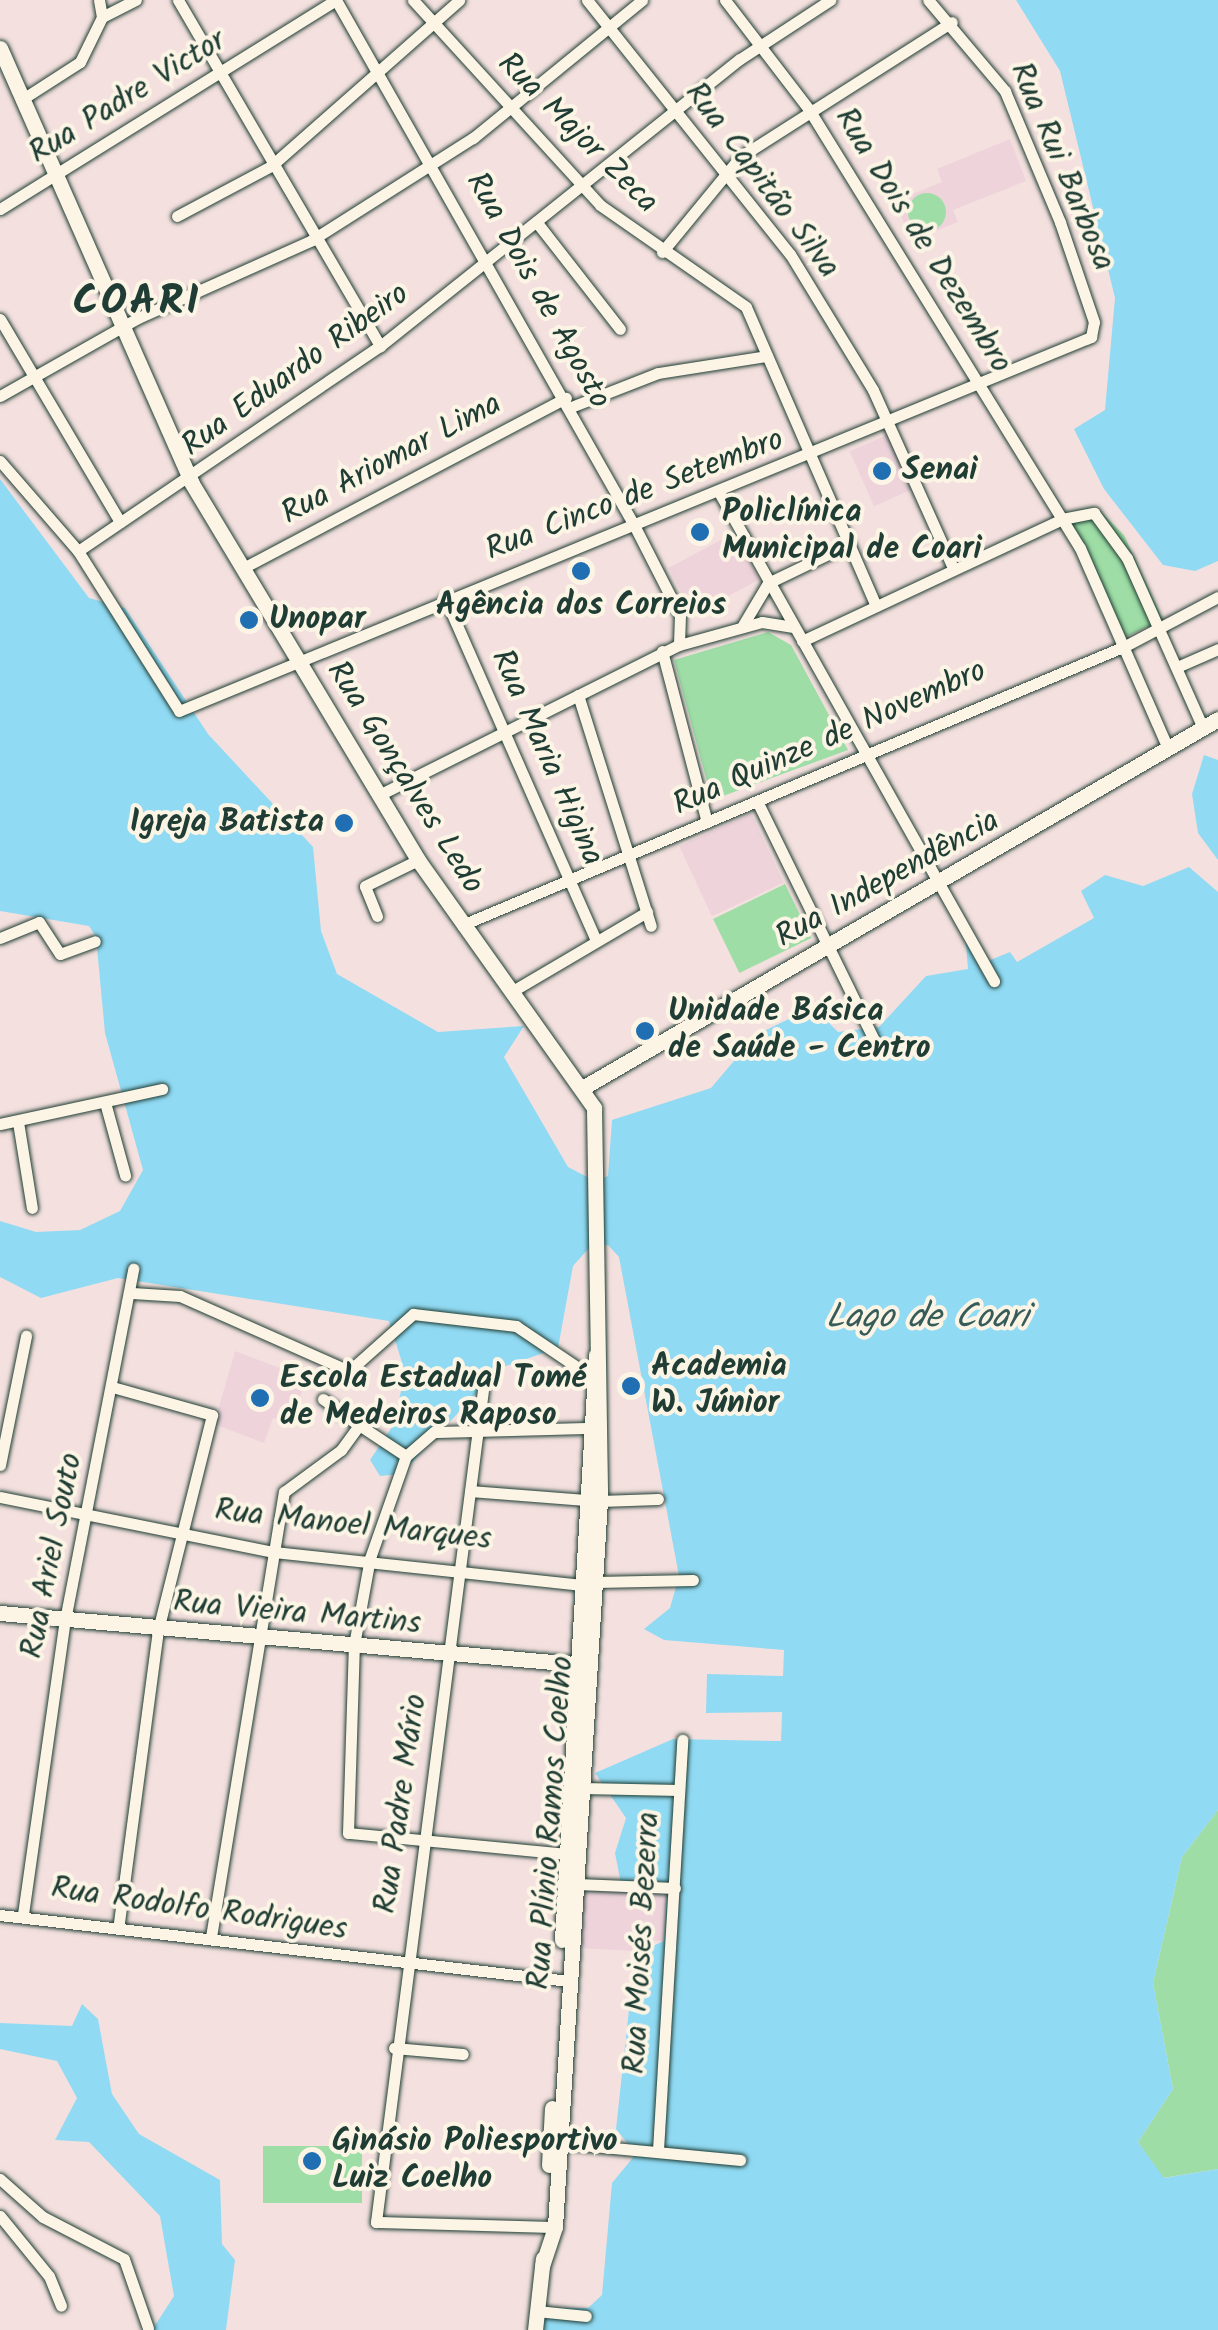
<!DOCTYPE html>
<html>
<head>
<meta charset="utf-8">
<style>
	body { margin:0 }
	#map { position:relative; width:1218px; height:2330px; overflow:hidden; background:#f4e1df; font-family:Kalam,sans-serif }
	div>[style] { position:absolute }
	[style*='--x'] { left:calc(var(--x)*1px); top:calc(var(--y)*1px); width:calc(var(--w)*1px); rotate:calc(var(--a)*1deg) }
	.built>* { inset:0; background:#eed3db; transform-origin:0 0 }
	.green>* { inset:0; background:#9edda6; transform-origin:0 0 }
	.round { border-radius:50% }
	.water>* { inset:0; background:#91daf3 }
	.roads { filter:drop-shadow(0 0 2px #1f3d34) drop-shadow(0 0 2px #1f3d34) }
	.street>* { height:11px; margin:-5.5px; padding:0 5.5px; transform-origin:5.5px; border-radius:5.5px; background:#fcf5e5 }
	.secondary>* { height:15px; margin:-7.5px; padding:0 7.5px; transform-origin:7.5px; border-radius:7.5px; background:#fcf5e5 }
	.dots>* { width:28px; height:28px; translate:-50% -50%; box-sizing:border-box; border:5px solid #fcf5e5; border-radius:50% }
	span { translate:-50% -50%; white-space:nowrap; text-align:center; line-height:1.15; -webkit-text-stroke:8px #fcf5e5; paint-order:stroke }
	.street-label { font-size:32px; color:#1f3d34 }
	.poi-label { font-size:32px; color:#1f3d34; font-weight:700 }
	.left { translate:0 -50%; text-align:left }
	.right { translate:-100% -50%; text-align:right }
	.water-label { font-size:35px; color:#365c5a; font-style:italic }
	.district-label { font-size:42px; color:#1f3d34; font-weight:700; letter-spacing:2.5px }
</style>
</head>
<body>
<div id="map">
	<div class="built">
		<div style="clip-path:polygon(1010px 139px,1026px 181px,953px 210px,958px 222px,911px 241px,895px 201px,942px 182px,937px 169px)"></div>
		<div style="left:889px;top:434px;width:60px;height:43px;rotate:66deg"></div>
		<div style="left:734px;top:533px;width:53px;height:74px;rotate:62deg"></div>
		<div style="left:751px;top:813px;width:77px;height:79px;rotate:65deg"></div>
		<div style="clip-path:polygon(235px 1351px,307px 1378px,290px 1424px,273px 1418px,264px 1443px,214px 1424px)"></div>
		<div style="clip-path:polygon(583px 1886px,667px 1891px,664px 1941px,634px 1940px,633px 1951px,580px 1948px)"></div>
	</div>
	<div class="green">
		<div class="round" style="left:908px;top:193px;width:38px;height:38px"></div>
		<div style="clip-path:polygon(1096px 507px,1124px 535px,1163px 620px,1125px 637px,1071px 523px,1074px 511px)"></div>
		<div style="clip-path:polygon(768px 632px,791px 645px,848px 750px,712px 800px,674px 660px)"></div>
		<div style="left:785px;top:884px;width:60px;height:80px;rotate:64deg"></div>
		<div style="clip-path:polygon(1218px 1810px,1218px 2169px,1163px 2178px,1138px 2142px,1173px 2089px,1153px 1983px,1182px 1857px)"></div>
		<div style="left:263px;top:2146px;width:99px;height:57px"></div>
	</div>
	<div class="water">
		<div style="clip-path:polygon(1016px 0,1218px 0,1218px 561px,1195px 571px,1163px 565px,1104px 489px,1074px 429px,1105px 410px,1115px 298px,1060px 71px)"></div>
		<div style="clip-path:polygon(0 479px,89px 598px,125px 608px,208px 734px,313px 847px,321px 931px,337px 974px,438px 1032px,524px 1026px,504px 1057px,568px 1167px,595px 1181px,608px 1176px,612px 1120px,711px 1088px,756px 1035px,799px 1014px,819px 1013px,838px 1032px,879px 1027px,926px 976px,968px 969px,965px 933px,988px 961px,1010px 952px,1017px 962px,1094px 918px,1081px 891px,1105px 875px,1143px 886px,1189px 867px,1218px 892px,1218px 1810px,1182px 1857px,1153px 1983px,1173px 2089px,1138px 2142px,1164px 2178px,1218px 2169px,1218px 2330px,531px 2330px,550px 2308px,588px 2308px,602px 2295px,612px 2183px,636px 2154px,616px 2129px,635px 1954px,664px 1941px,667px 1892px,622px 1889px,615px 1853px,626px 1818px,595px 1773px,673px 1739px,781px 1741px,782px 1712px,706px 1713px,707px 1674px,783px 1676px,784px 1650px,664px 1640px,644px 1629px,670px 1608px,679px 1576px,619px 1257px,608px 1245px,590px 1247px,573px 1266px,558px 1348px,500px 1368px,401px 1474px,380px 1476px,370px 1460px,394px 1424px,405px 1372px,389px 1321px,118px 1278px,41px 1298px,0 1277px,0 1221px,36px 1232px,80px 1230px,120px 1211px,143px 1170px,105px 1033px,96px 937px,89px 926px,0 911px)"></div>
		<div style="clip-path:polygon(1204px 755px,1218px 760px,1218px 860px,1198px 833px,1192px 794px)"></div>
		<div style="clip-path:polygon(82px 2004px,98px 2019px,112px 2094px,139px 2134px,220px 2180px,222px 2244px,235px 2260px,226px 2330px,152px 2330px,174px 2296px,160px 2216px,89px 2142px,55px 2140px,77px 2098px,57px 2061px,0 2049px,0 2023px,72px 2026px)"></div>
	</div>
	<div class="roads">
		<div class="street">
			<div style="--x:178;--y:0;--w:401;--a:59.7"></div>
			<div style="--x:413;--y:0;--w:277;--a:47.6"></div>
			<div style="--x:600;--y:205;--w:178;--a:34.9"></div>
			<div style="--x:746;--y:307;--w:326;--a:66.5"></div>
			<div style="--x:587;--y:0;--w:325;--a:51.4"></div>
			<div style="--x:790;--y:254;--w:159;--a:58.6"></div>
			<div style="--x:873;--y:390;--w:195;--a:65.8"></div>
			<div style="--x:725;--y:0;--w:136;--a:52.5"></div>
			<div style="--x:808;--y:108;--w:517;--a:58.28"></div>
			<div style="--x:1080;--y:548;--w:219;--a:66.3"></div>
			<div style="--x:102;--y:17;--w:38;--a:-27"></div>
			<div style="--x:21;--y:100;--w:70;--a:-32.8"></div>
			<div style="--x:80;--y:62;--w:50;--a:-63.9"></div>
			<div style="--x:102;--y:17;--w:17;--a:-100"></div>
			<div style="--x:0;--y:209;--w:396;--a:-31.9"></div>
			<div style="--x:336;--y:0;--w:606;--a:60.43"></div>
			<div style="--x:635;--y:527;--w:99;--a:62.9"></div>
			<div style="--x:680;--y:615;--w:30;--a:92"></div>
			<div style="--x:177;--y:216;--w:106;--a:-28"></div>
			<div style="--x:271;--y:166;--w:251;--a:-41.4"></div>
			<div style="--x:538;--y:224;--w:133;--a:52"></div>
			<div style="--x:662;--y:252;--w:123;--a:-50.6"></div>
			<div style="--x:740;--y:157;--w:251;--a:-32.5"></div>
			<div style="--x:0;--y:319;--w:236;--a:59.4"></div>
			<div style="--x:0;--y:396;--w:159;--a:-29.5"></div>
			<div style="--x:138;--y:318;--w:191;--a:-24.1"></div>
			<div style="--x:312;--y:240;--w:191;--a:-32.4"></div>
			<div style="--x:473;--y:138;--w:218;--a:-39.2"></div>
			<div style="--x:571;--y:407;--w:93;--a:-21.3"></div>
			<div style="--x:658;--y:373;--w:110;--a:-8.9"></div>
			<div style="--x:0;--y:461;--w:119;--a:49.1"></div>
			<div style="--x:78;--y:551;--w:189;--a:57.7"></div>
			<div style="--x:179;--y:711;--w:986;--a:-22.3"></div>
			<div style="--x:1091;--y:337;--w:15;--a:-79"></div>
			<div style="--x:1094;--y:322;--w:106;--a:-108.8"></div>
			<div style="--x:1060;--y:222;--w:142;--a:-112.8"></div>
			<div style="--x:1005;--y:91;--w:119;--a:-130.2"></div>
			<div style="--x:720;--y:494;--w:559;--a:60.64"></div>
			<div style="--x:78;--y:551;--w:365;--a:-34.2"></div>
			<div style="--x:380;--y:346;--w:460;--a:-38.6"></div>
			<div style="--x:740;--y:59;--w:108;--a:-33.2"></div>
			<div style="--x:243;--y:568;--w:365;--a:-27.8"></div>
			<div style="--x:768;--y:583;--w:88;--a:-25.7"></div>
			<div style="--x:445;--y:598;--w:374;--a:66.2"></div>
			<div style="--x:743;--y:625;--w:49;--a:-59.2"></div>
			<div style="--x:802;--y:641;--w:287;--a:-25.1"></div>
			<div style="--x:1062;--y:519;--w:33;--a:-11"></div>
			<div style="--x:1094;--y:513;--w:56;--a:53.7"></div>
			<div style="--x:1127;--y:558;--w:184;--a:65.9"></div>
			<div style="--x:662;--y:651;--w:177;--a:75.3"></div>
			<div style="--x:1177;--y:667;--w:45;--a:-23.7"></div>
			<div style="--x:578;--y:695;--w:242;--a:72.5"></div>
			<div style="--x:379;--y:795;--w:335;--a:-26.6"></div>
			<div style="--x:679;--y:645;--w:86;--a:-15.5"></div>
			<div style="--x:762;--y:622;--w:30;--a:9"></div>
			<div style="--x:757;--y:801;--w:273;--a:63.9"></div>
			<div style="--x:377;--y:916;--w:32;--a:-112"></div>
			<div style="--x:365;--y:886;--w:59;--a:-26.1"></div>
			<div style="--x:462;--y:925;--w:719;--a:-22.82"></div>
			<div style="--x:1125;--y:646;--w:105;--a:-27.8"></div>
			<div style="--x:0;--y:938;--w:42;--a:-22.3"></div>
			<div style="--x:39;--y:922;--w:38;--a:57"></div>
			<div style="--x:60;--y:954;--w:37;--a:-20"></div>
			<div style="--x:511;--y:992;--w:158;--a:-30.5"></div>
			<div style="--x:106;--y:1106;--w:72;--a:74.6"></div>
			<div style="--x:18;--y:1122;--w:87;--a:80.8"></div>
			<div style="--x:0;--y:1124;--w:166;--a:-12.2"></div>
			<div style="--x:132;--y:1293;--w:48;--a:3.6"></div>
			<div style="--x:180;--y:1296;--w:185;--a:23.9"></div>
			<div style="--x:349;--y:1371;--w:86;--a:-41.7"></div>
			<div style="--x:413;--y:1314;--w:104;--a:6.6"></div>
			<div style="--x:516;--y:1326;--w:100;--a:34"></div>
			<div style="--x:116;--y:1388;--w:100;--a:15.7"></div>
			<div style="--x:212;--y:1415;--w:222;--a:104.1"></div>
			<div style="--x:158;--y:1630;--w:295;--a:97.6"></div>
			<div style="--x:483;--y:1390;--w:839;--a:97.33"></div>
			<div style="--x:376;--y:2222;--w:179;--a:1.6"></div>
			<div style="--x:323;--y:1399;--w:44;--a:35.8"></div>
			<div style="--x:0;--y:1465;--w:132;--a:-78.6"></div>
			<div style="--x:470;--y:1491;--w:116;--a:4.4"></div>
			<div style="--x:0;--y:1497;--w:279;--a:11.4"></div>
			<div style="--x:274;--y:1552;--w:310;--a:6.1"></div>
			<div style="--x:600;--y:1501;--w:58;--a:-2"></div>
			<div style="--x:596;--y:1582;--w:97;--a:-1.2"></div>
			<div style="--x:582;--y:1788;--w:97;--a:1.2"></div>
			<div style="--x:567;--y:1854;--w:220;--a:-174.5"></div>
			<div style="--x:348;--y:1833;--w:188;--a:-88.2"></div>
			<div style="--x:354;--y:1645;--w:88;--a:-79.6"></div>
			<div style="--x:370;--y:1558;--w:108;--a:-70.6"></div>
			<div style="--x:406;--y:1456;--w:37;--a:-41"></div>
			<div style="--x:434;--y:1432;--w:155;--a:-1.5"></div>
			<div style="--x:577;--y:1884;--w:98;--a:2.3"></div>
			<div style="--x:23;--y:1914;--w:297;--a:-81.9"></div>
			<div style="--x:65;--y:1620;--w:358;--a:-79"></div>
			<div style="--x:0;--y:1915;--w:573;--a:6.62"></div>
			<div style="--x:211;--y:1937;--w:451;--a:-80.7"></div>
			<div style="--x:284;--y:1492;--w:71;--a:-36.4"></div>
			<div style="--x:341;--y:1450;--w:31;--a:-54"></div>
			<div style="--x:359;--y:1425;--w:56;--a:33.4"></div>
			<div style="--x:394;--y:2048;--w:69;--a:5"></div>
			<div style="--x:561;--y:2143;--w:180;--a:5.4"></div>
			<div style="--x:658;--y:2150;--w:411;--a:-86.6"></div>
			<div style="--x:0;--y:2179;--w:57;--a:41.5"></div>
			<div style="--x:43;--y:2217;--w:91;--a:27.4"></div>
			<div style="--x:124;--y:2259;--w:73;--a:70.8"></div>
			<div style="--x:0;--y:2216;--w:77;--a:50.8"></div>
			<div style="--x:49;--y:2276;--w:32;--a:68"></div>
			<div style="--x:537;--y:2311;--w:49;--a:5.8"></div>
		</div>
		<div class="secondary">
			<div style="--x:0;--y:48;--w:474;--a:66.2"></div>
			<div style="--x:191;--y:482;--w:441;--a:59"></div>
			<div style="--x:418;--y:860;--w:304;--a:54.6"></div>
			<div style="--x:594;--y:1108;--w:393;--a:89.1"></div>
			<div style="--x:600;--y:1501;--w:727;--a:93.55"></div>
			<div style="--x:555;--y:2227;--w:41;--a:108.4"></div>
			<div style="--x:584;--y:1087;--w:733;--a:-30.13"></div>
			<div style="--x:0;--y:1613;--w:588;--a:5.07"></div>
			<div style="--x:562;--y:1940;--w:586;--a:-86.67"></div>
			<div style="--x:549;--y:2165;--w:57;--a:-87"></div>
			<div style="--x:535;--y:2330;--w:72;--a:-83.7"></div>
		</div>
	</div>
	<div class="dots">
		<div style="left:882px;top:471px;background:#1f6fb2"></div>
		<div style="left:700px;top:532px;background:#1f6fb2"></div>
		<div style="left:581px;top:571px;background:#1f6fb2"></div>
		<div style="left:249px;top:620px;background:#1f6fb2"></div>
		<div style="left:344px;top:823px;background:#1f6fb2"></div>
		<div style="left:645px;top:1031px;background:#1f6fb2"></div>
		<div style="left:631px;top:1386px;background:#1f6fb2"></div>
		<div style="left:260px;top:1398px;background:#1f6fb2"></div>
		<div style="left:312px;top:2161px;background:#1f6fb2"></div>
	</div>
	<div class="street-label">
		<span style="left:128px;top:98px;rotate:-32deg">Rua Padre Victor</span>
		<span style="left:577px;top:134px;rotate:45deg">Rua Major Zeca</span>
		<span style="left:1061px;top:167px;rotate:67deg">Rua Rui Barbosa</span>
		<span style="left:761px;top:181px;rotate:53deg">Rua Capitão Silva</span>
		<span style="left:922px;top:241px;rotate:58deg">Rua Dois de Dezembro</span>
		<span style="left:537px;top:291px;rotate:61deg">Rua Dois de Agosto</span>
		<span style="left:296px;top:371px;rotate:-36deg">Rua Eduardo Ribeiro</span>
		<span style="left:392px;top:460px;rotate:-28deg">Rua Ariomar Lima</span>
		<span style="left:635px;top:496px;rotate:-21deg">Rua Cinco de Setembro</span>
		<span style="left:830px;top:739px;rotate:-24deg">Rua Quinze de Novembro</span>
		<span style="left:546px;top:758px;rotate:66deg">Rua Maria Higina</span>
		<span style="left:404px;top:778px;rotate:58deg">Rua Gonçalves Ledo</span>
		<span style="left:888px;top:880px;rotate:-29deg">Rua Independência</span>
		<span style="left:353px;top:1526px;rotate:6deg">Rua Manoel Marques</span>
		<span style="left:53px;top:1556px;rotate:-79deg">Rua Ariel Souto</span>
		<span style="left:297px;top:1614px;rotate:5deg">Rua Vieira Martins</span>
		<span style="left:402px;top:1804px;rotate:-82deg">Rua Padre Mário</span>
		<span style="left:552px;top:1823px;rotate:-86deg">Rua Plínio Ramos Coelho</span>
		<span style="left:199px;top:1910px;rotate:8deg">Rua Rodolfo Rodrigues</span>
		<span style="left:643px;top:1943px;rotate:-87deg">Rua Moisés Bezerra</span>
	</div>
	<div class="poi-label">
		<span class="left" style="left:902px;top:471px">Senai</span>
		<span class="left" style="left:722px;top:532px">Policlínica<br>Municipal de Coari</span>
		<span style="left:581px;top:606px">Agência dos Correios</span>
		<span class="left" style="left:269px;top:620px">Unopar</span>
		<span class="right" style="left:324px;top:823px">Igreja Batista</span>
		<span class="left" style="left:668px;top:1031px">Unidade Básica<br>de Saúde - Centro</span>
		<span class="left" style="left:651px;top:1386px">Academia<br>W. Júnior</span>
		<span class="left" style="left:280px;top:1398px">Escola Estadual Tomé<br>de Medeiros Raposo</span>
		<span class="left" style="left:332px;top:2161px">Ginásio Poliesportivo<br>Luiz Coelho</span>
	</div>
	<div class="water-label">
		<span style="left:927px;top:1318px">Lago de Coari</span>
	</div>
	<div class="district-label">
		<span style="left:137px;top:303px">COARI</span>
	</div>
</div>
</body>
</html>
